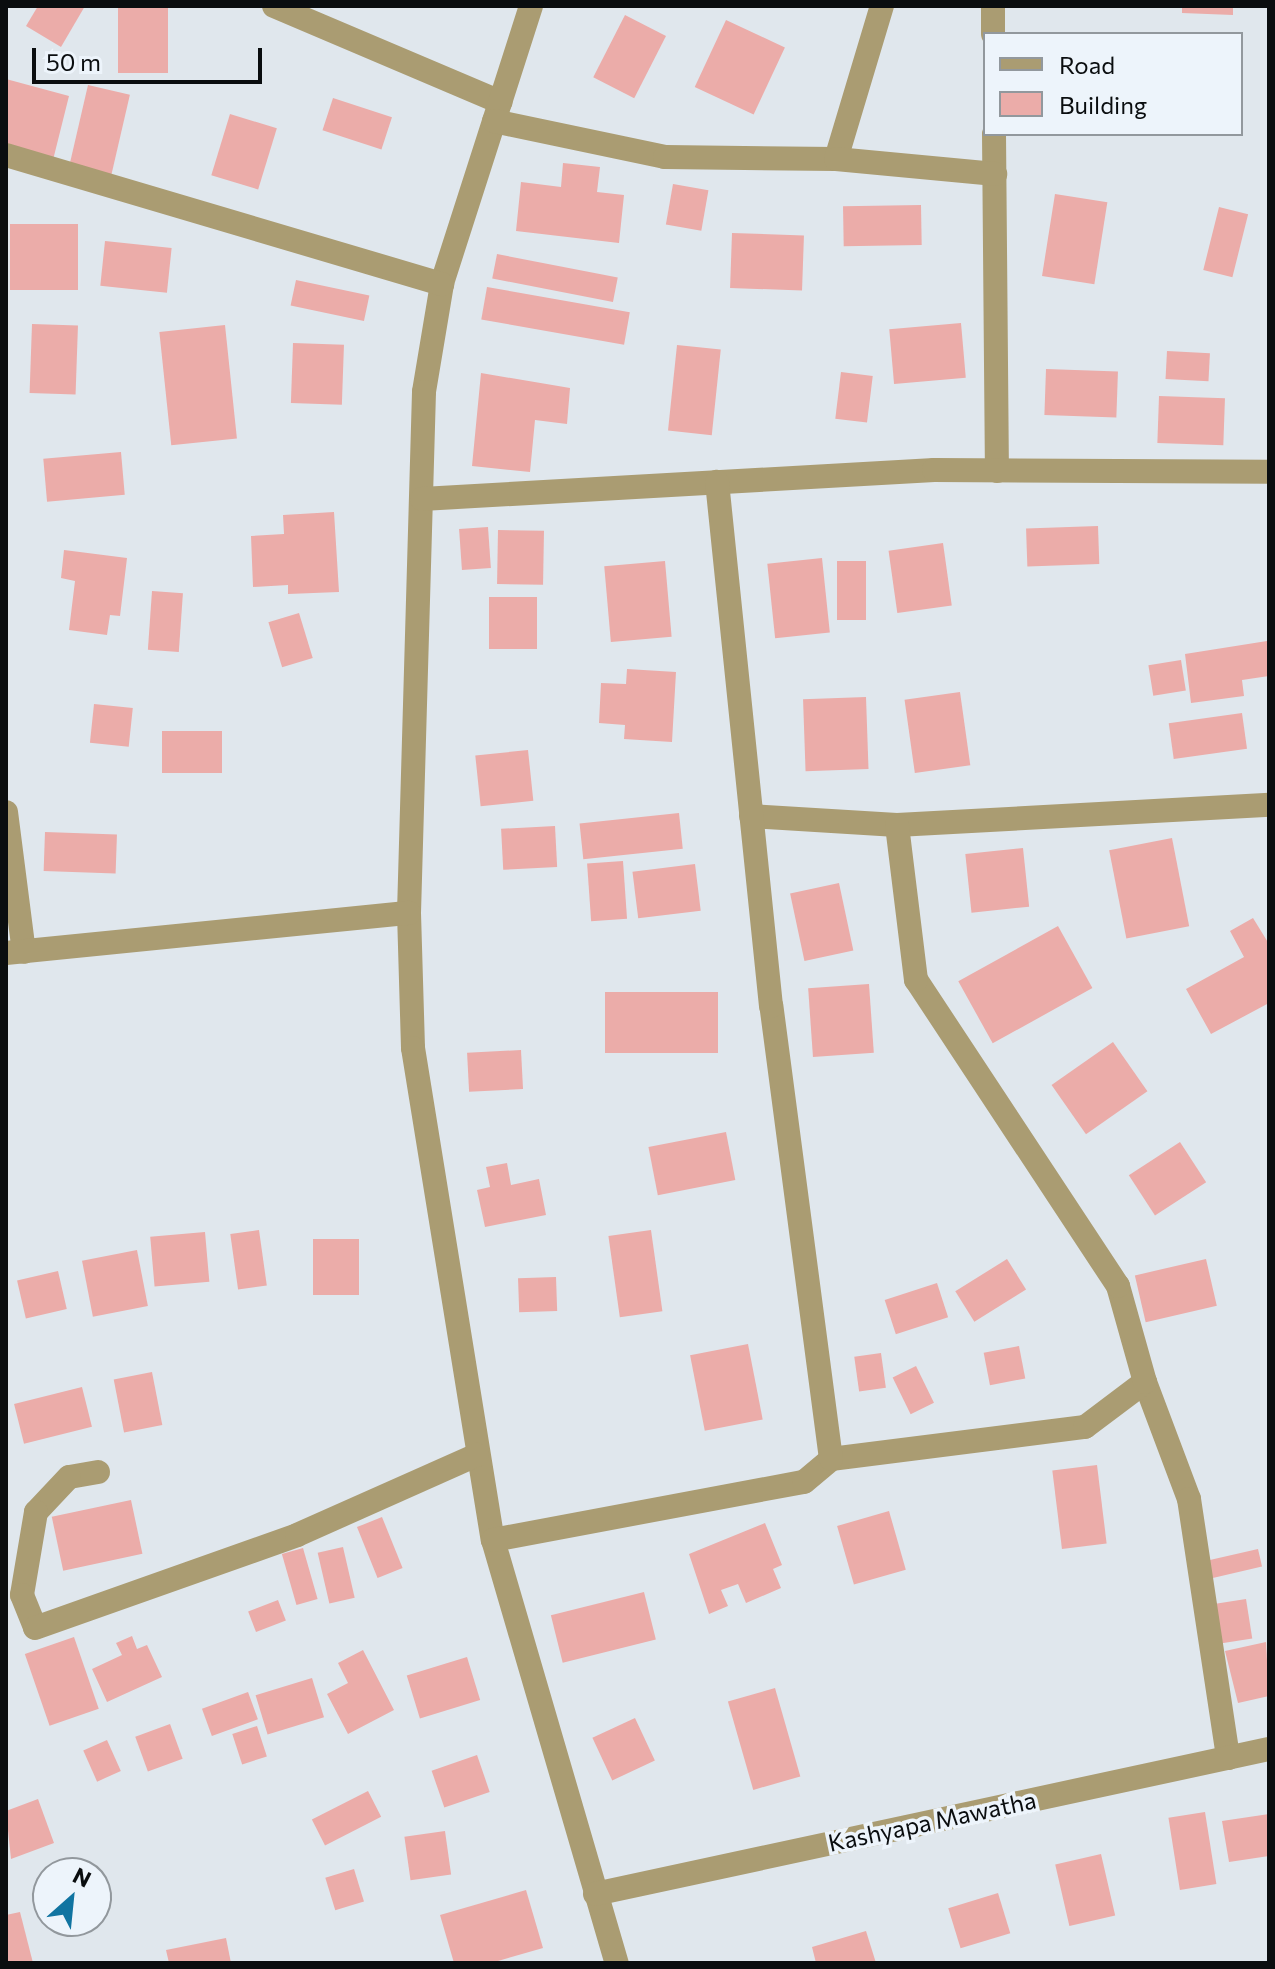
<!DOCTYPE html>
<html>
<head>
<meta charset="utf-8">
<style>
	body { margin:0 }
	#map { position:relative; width:1275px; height:1969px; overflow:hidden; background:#e0e7ed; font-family:Commissioner,sans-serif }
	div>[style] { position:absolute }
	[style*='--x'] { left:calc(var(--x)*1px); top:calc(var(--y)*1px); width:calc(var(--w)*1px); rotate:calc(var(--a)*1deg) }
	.building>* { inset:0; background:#ebaca9; transform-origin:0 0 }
	.minor>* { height:24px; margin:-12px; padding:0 12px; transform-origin:12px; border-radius:12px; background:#aa9c72 }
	span { translate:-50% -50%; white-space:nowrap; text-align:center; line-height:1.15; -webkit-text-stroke:7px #edf4fb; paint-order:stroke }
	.street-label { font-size:24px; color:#0a0d0f }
	.frame { position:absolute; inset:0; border:8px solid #0a0d0f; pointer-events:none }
	.legend { position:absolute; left:983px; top:32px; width:260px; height:104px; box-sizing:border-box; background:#edf4fb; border:2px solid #92989d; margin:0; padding:10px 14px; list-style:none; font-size:24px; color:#0a0d0f }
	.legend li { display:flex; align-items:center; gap:16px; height:40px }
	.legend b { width:40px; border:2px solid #92989d }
	.north { position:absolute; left:32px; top:1857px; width:80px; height:80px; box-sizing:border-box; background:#edf4fb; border:2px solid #92989d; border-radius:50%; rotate:27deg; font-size:22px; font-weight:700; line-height:32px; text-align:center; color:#0a0d0f }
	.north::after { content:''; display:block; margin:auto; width:28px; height:36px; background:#1174a1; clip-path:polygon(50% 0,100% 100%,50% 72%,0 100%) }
	.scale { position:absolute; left:32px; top:48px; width:230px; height:36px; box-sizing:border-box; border:4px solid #0a0d0f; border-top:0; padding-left:10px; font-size:24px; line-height:28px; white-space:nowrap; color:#0a0d0f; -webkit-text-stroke:6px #edf4fb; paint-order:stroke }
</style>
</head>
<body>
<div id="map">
	<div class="building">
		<div style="clip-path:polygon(38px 6px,85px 6px,61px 47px,26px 26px)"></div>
		<div style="left:118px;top:6px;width:50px;height:67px"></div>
		<div style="clip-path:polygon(1182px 6px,1233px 6px,1233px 15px,1182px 13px)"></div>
		<div style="left:625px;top:15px;width:46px;height:70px;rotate:27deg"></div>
		<div style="left:726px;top:20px;width:65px;height:74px;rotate:25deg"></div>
		<div style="clip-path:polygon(6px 79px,69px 96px,53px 160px,6px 148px)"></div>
		<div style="left:88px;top:85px;width:43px;height:84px;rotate:13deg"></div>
		<div style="left:333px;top:98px;width:62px;height:34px;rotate:18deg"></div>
		<div style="left:230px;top:114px;width:49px;height:64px;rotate:17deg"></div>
		<div style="clip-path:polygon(563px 163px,600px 167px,597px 192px,624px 195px,619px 243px,516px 231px,521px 182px,561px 187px)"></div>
		<div style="left:673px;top:184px;width:36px;height:41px;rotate:10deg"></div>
		<div style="left:1055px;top:194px;width:53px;height:83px;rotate:9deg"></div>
		<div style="left:921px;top:205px;width:40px;height:78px;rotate:89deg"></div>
		<div style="left:1219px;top:207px;width:30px;height:65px;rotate:14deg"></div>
		<div style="left:78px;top:224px;width:66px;height:68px;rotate:90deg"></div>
		<div style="left:732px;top:233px;width:72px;height:55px;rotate:2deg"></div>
		<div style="left:105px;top:241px;width:67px;height:45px;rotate:6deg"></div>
		<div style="left:497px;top:254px;width:123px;height:25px;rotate:11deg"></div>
		<div style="left:296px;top:280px;width:75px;height:26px;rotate:12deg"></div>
		<div style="left:487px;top:287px;width:145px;height:33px;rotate:10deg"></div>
		<div style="left:961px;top:323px;width:55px;height:72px;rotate:85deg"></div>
		<div style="left:32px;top:324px;width:46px;height:69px;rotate:2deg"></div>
		<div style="left:225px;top:325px;width:114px;height:66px;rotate:84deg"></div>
		<div style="left:293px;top:343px;width:51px;height:60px;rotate:2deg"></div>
		<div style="left:677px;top:345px;width:44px;height:86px;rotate:6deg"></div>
		<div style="left:1167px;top:351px;width:43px;height:28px;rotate:3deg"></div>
		<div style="left:1046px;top:369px;width:72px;height:46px;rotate:2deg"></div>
		<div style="left:841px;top:372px;width:32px;height:47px;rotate:7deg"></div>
		<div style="clip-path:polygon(481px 373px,570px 388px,567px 424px,535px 420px,530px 472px,472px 466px)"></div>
		<div style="left:1159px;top:396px;width:66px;height:47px;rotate:2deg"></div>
		<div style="left:121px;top:452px;width:43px;height:78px;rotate:85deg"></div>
		<div style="clip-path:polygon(334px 512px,339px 592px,288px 594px,288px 585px,253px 587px,251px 536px,284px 534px,283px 515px)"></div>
		<div style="left:1098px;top:526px;width:38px;height:72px;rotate:88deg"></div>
		<div style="left:488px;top:527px;width:41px;height:29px;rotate:86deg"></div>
		<div style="left:498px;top:530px;width:46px;height:54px;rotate:1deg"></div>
		<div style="left:943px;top:543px;width:63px;height:55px;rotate:82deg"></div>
		<div style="clip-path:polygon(64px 550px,127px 558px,120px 616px,110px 615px,107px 635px,69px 630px,75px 581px,61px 578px)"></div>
		<div style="left:822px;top:558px;width:75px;height:55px;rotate:84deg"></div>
		<div style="left:665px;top:561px;width:76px;height:61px;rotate:85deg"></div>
		<div style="left:837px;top:561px;width:29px;height:59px"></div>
		<div style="left:152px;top:591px;width:31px;height:59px;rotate:4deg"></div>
		<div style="left:489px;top:597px;width:48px;height:52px"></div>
		<div style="left:299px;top:613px;width:47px;height:32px;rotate:73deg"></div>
		<div style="clip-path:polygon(1267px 641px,1269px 676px,1242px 680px,1244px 696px,1191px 703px,1185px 654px)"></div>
		<div style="left:1181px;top:660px;width:31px;height:33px;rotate:81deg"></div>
		<div style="clip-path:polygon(627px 669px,676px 672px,672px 742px,624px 739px,625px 725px,599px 723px,601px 683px,626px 684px)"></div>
		<div style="left:960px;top:692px;width:74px;height:56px;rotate:82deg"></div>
		<div style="left:866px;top:697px;width:72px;height:63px;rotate:88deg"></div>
		<div style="left:94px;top:704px;width:39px;height:39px;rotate:6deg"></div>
		<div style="left:1242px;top:713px;width:36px;height:74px;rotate:82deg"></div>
		<div style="left:162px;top:731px;width:60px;height:42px"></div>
		<div style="left:528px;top:750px;width:51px;height:53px;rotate:84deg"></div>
		<div style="left:679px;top:813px;width:36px;height:100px;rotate:84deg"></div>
		<div style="left:555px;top:826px;width:41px;height:54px;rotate:87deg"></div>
		<div style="left:45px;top:832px;width:72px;height:39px;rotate:2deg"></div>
		<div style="left:1172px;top:838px;width:90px;height:64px;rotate:79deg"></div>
		<div style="left:1023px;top:848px;width:59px;height:58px;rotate:84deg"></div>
		<div style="left:623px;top:861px;width:58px;height:36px;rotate:86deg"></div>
		<div style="left:695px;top:864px;width:47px;height:63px;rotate:83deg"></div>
		<div style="left:839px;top:883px;width:69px;height:50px;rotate:78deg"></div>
		<div style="clip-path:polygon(1253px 918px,1269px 944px,1269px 1003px,1211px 1034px,1186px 989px,1244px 957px,1230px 931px)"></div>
		<div style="left:1058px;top:926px;width:71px;height:114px;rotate:61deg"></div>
		<div style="left:869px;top:984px;width:69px;height:61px;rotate:86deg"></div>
		<div style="left:605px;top:992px;width:113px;height:61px"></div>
		<div style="left:1113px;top:1042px;width:60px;height:75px;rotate:55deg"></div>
		<div style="left:521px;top:1050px;width:39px;height:54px;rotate:87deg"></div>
		<div style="left:726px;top:1132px;width:49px;height:79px;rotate:79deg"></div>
		<div style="left:1180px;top:1142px;width:48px;height:61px;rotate:57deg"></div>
		<div style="clip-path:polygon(507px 1163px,511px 1185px,539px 1179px,546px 1215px,485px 1227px,477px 1190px,490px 1187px,486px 1167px)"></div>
		<div style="left:259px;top:1230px;width:56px;height:29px;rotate:82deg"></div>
		<div style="left:651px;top:1230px;width:82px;height:43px;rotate:82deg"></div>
		<div style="left:205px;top:1232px;width:50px;height:55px;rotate:85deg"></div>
		<div style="left:359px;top:1239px;width:56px;height:46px;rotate:90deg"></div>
		<div style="left:137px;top:1250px;width:57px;height:56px;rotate:79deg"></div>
		<div style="left:1007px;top:1259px;width:36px;height:61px;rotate:58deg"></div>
		<div style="left:1206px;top:1259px;width:48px;height:73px;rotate:77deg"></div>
		<div style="left:58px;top:1271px;width:39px;height:42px;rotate:77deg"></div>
		<div style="left:556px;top:1277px;width:34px;height:38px;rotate:88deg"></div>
		<div style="left:937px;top:1283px;width:36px;height:55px;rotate:72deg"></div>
		<div style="left:748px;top:1344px;width:77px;height:59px;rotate:79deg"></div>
		<div style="left:1019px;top:1346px;width:33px;height:36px;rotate:79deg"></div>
		<div style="left:881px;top:1353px;width:35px;height:27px;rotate:82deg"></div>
		<div style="left:916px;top:1366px;width:41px;height:26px;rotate:64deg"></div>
		<div style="left:152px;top:1372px;width:54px;height:39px;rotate:79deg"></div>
		<div style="left:82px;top:1387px;width:41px;height:70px;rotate:76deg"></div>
		<div style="left:1097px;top:1465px;width:79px;height:45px;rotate:83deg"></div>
		<div style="left:131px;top:1500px;width:55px;height:81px;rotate:78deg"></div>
		<div style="left:889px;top:1511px;width:61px;height:54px;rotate:74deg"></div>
		<div style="left:382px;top:1517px;width:55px;height:27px;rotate:68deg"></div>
		<div style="clip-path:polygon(765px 1523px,782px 1565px,773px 1569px,781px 1588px,746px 1603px,738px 1584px,721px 1590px,728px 1606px,709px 1614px,689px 1554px)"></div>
		<div style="left:343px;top:1547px;width:52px;height:26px;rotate:77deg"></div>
		<div style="left:303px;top:1548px;width:53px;height:22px;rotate:74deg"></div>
		<div style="left:1258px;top:1549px;width:18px;height:55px;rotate:77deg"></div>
		<div style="left:644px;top:1592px;width:49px;height:96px;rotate:76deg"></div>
		<div style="left:1246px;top:1599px;width:40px;height:34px;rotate:81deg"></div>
		<div style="left:278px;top:1600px;width:22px;height:32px;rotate:69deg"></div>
		<div style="clip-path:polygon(132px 1636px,137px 1649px,147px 1645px,162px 1677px,107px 1702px,92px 1669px,122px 1655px,116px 1643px)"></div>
		<div style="left:74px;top:1637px;width:76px;height:52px;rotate:71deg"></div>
		<div style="clip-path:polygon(1266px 1642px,1269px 1696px,1238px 1703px,1225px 1651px)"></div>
		<div style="clip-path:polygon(363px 1650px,394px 1710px,348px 1734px,327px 1694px,348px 1683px,338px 1663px)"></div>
		<div style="left:467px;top:1657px;width:45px;height:63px;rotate:73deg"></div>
		<div style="left:312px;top:1678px;width:41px;height:59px;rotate:73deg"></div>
		<div style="left:775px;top:1688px;width:92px;height:49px;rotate:74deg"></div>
		<div style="left:248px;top:1692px;width:29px;height:49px;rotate:70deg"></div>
		<div style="left:635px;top:1718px;width:47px;height:47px;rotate:65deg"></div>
		<div style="left:170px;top:1724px;width:37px;height:37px;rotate:70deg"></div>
		<div style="left:257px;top:1726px;width:32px;height:26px;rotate:72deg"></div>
		<div style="left:107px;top:1740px;width:34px;height:26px;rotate:66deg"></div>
		<div style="left:477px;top:1755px;width:39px;height:48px;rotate:71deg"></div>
		<div style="left:368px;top:1791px;width:29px;height:63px;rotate:63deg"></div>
		<div style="clip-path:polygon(38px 1799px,54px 1843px,11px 1859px,6px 1811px)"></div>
		<div style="left:1205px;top:1812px;width:73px;height:37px;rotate:81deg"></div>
		<div style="clip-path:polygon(1269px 1814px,1269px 1856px,1229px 1862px,1222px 1821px)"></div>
		<div style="left:445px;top:1831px;width:44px;height:41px;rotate:82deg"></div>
		<div style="left:1101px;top:1854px;width:63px;height:47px;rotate:77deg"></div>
		<div style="left:354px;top:1869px;width:34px;height:30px;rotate:73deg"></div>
		<div style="clip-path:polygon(526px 1890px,543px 1948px,491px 1963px,454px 1963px,440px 1915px)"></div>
		<div style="left:998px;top:1893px;width:42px;height:52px;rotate:73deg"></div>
		<div style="clip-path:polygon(20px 1912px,33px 1963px,6px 1963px,6px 1915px)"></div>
		<div style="clip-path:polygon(866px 1931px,876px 1963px,816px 1963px,812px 1947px)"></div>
		<div style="clip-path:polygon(226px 1938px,231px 1963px,169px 1963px,166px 1950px)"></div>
	</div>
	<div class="minor">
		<div style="--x:274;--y:6;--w:246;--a:23"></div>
		<div style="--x:531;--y:6;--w:292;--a:107.8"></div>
		<div style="--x:442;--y:284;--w:109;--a:99.5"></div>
		<div style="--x:424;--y:392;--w:521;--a:91.65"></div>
		<div style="--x:409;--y:913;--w:135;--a:88.3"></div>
		<div style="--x:413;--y:1048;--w:498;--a:80.8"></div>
		<div style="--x:493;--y:1540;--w:441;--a:73.7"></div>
		<div style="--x:993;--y:6;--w:28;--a:90"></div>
		<div style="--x:494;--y:121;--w:175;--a:11.9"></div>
		<div style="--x:665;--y:157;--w:171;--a:0.7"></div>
		<div style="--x:836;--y:159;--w:160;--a:-73.3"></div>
		<div style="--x:994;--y:134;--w:337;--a:89.5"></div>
		<div style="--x:6;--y:155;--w:455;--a:16.5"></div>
		<div style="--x:836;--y:159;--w:160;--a:5.4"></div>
		<div style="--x:422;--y:499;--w:513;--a:-3.24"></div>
		<div style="--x:934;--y:470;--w:335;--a:0.3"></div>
		<div style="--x:6;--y:812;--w:141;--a:82.7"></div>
		<div style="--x:751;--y:816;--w:146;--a:3.5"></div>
		<div style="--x:897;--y:825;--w:373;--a:-3.1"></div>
		<div style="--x:6;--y:953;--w:405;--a:-5.7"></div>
		<div style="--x:1145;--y:1382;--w:125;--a:69.4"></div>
		<div style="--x:1189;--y:1499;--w:262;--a:81.4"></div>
		<div style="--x:831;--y:1459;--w:256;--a:-7.2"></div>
		<div style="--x:1085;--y:1427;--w:75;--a:-36.9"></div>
		<div style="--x:1145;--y:1382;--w:100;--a:-105.7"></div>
		<div style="--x:1118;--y:1286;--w:367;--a:-123.4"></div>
		<div style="--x:916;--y:980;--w:156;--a:-97"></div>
		<div style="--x:98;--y:1472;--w:29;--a:170"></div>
		<div style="--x:69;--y:1477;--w:48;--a:133.3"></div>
		<div style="--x:36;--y:1512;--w:84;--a:99.6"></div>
		<div style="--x:22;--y:1595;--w:35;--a:68"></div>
		<div style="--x:35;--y:1628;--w:278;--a:-19.5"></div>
		<div style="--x:297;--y:1535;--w:197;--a:-24"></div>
		<div style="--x:493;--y:1540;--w:316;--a:-10.6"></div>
		<div style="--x:804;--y:1482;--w:35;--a:-40"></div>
		<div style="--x:831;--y:1459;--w:457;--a:-97.5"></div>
		<div style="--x:771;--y:1006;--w:527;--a:-95.88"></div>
		<div style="--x:595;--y:1894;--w:689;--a:-12.14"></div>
	</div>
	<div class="street-label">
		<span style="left:932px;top:1821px;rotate:-12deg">Kashyapa Mawatha</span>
	</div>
	<div class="frame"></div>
	<ul class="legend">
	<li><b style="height:10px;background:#aa9c72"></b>Road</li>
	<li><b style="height:22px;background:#ebaca9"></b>Building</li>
	</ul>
	<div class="north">N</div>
	<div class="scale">50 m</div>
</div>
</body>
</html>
